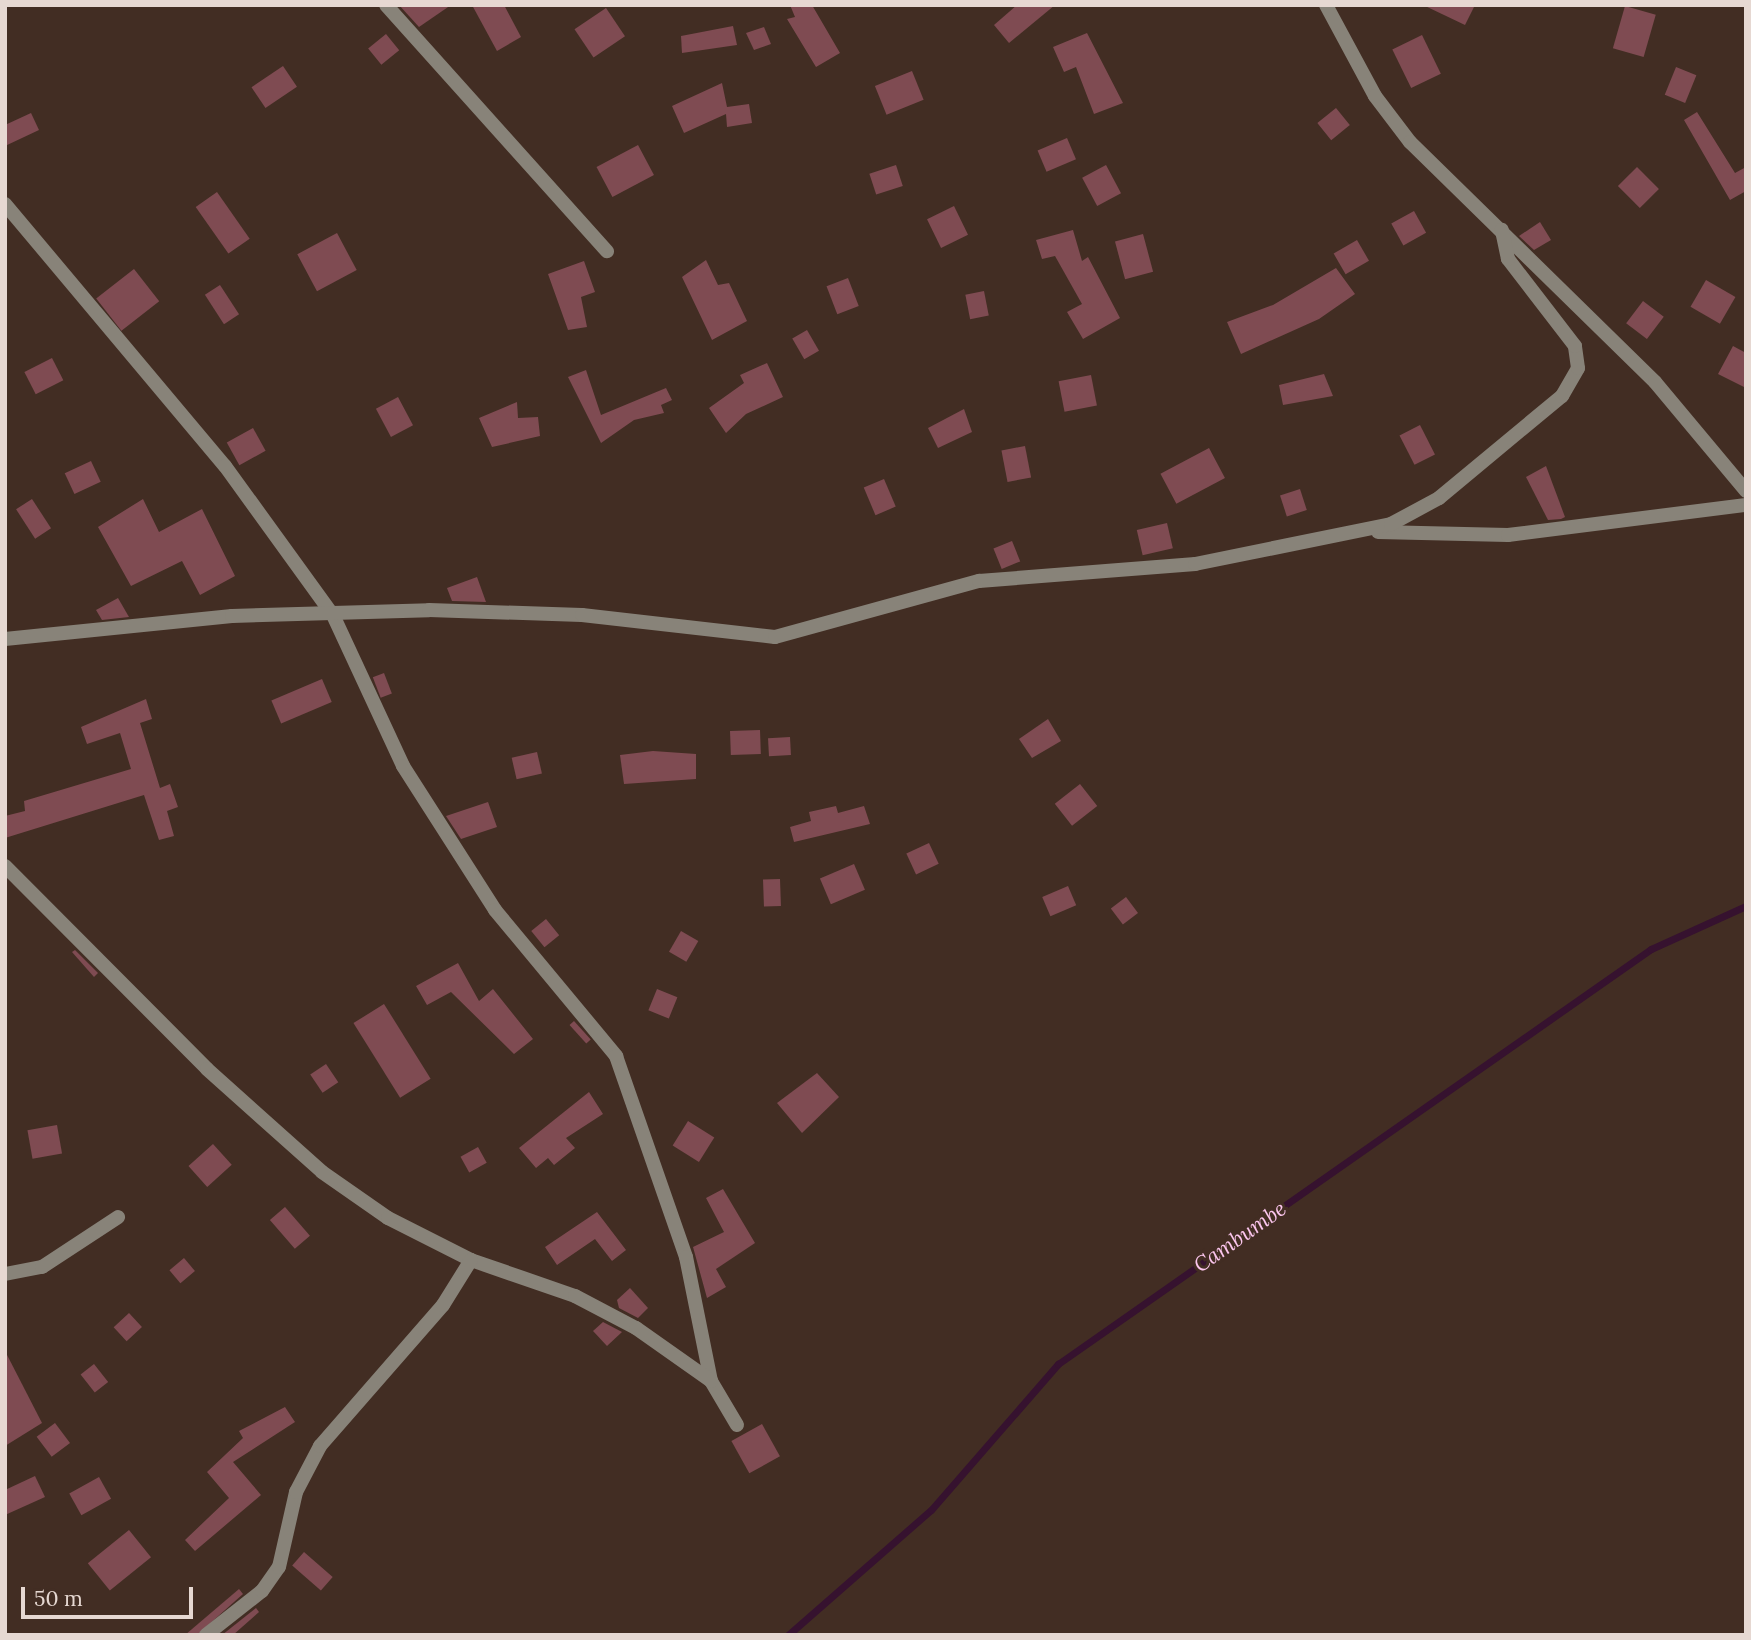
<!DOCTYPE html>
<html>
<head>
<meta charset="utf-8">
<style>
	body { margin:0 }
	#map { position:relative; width:1751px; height:1640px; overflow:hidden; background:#422d23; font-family:Lora,serif }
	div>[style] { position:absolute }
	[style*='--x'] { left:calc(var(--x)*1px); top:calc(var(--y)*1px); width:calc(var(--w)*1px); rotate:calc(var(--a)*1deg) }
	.stream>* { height:7px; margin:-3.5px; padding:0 3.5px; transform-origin:3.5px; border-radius:3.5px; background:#36122f }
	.building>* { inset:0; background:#7f4b52; transform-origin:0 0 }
	.minor>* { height:14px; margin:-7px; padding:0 7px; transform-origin:7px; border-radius:7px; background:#888379 }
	span { translate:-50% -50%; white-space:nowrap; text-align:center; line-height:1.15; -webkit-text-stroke:6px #422d23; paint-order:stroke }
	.water-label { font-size:21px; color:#fcc6ee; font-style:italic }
	.frame { position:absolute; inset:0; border:7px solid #e6d8d2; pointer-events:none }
	.scale { position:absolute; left:21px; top:1587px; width:172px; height:32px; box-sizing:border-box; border:4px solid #e6d8d2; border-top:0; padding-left:9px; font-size:21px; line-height:24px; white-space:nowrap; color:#e6d8d2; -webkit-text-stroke:5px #422d23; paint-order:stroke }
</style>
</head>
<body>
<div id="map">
	<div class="stream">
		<div style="--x:788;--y:1635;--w:190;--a:-41.2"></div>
		<div style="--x:931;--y:1510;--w:194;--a:-49"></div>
		<div style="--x:1058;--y:1364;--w:724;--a:-34.99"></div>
		<div style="--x:1651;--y:949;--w:104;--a:-24.4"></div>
	</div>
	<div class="building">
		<div style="clip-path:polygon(399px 5px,451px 5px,419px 27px)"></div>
		<div style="clip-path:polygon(472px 5px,504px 5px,521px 37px,497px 51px)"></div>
		<div style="clip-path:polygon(790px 5px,812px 5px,840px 53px,816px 67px,787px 19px,795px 17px)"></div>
		<div style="clip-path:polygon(1017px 5px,1055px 5px,1009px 43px,994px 25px)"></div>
		<div style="clip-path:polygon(1423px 5px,1475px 5px,1465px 25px)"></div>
		<div style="left:1625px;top:6px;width:32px;height:44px;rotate:16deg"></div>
		<div style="left:606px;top:8px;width:34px;height:38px;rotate:56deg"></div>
		<div style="clip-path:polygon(733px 26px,737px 45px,682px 53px,681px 36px)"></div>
		<div style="clip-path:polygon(764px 27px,771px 44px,754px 50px,746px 33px)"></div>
		<div style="clip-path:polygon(1087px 33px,1123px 103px,1094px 114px,1076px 67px,1064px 72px,1053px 47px)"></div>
		<div style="left:386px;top:34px;width:21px;height:23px;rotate:51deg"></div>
		<div style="left:1422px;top:35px;width:43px;height:33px;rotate:64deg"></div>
		<div style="left:283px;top:66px;width:25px;height:38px;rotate:56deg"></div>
		<div style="left:1676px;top:67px;width:22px;height:30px;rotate:22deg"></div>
		<div style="left:912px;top:71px;width:31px;height:40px;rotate:68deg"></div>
		<div style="clip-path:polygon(722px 83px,727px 107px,749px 104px,752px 123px,727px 127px,726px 114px,684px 133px,672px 106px)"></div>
		<div style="left:1336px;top:108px;width:22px;height:24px;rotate:51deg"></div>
		<div style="clip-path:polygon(1697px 112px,1735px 173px,1746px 167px,1746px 191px,1730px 200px,1684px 120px)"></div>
		<div style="clip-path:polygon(31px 113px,39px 130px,5px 146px,5px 125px)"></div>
		<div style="left:1067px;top:138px;width:23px;height:32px;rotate:67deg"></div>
		<div style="left:638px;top:145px;width:34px;height:47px;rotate:62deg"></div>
		<div style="left:896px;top:165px;width:22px;height:28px;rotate:72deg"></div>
		<div style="left:1106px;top:165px;width:32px;height:27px;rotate:62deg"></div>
		<div style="left:1637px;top:167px;width:31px;height:27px;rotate:45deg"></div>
		<div style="left:217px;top:192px;width:57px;height:26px;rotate:55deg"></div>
		<div style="left:954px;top:206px;width:32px;height:30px;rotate:64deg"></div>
		<div style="left:1414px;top:211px;width:25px;height:26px;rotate:61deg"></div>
		<div style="clip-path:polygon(1540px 222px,1551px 240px,1534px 250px,1519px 236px)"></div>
		<div style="clip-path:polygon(1073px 230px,1082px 261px,1088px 257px,1120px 318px,1083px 339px,1067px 312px,1082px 304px,1055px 256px,1042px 259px,1036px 240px)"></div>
		<div style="left:337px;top:233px;width:42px;height:45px;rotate:62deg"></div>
		<div style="left:1143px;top:234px;width:39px;height:29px;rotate:75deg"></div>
		<div style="left:1357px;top:240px;width:24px;height:27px;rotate:60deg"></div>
		<div style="clip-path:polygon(706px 260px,718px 285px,729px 283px,747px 321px,712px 340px,682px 277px)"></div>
		<div style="clip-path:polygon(584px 261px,595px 292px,581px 297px,587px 327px,568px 330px,548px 274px)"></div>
		<div style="clip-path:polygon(1336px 268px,1355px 294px,1319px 319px,1241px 354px,1227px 322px,1273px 305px)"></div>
		<div style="left:134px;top:269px;width:41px;height:48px;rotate:52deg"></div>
		<div style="left:848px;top:278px;width:30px;height:23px;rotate:69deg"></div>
		<div style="left:1706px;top:280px;width:34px;height:31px;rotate:30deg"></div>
		<div style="left:220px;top:285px;width:35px;height:18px;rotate:57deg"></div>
		<div style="left:984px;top:291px;width:25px;height:19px;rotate:79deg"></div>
		<div style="left:1643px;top:301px;width:26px;height:28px;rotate:37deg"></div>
		<div style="left:807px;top:330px;width:24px;height:17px;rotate:60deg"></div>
		<div style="clip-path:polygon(1733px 346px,1746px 353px,1746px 388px,1718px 374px)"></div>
		<div style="left:52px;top:358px;width:25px;height:31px;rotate:63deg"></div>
		<div style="clip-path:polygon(767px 363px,783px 397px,746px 414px,726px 433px,709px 408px,744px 383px,740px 375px)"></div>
		<div style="clip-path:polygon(586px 370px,601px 415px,666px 388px,672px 400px,661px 405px,664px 413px,634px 420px,601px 443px,568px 377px)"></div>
		<div style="clip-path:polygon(1324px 374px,1333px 396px,1283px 405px,1279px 385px)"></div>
		<div style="left:1091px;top:375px;width:31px;height:33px;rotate:79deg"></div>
		<div style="left:398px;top:397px;width:32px;height:25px;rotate:62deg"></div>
		<div style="clip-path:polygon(517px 402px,518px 418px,538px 417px,540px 436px,492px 447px,479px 418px)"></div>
		<div style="clip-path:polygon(964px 409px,972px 432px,938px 448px,928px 428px)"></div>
		<div style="left:1420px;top:425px;width:33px;height:23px;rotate:63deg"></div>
		<div style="left:253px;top:428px;width:26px;height:30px;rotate:61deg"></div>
		<div style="left:1025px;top:446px;width:32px;height:24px;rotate:79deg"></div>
		<div style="left:1209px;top:448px;width:34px;height:55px;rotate:62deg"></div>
		<div style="left:91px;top:461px;width:23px;height:29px;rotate:65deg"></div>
		<div style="clip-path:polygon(1546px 466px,1565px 517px,1561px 519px,1548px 520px,1526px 477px)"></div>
		<div style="left:884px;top:479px;width:30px;height:22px;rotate:67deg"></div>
		<div style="left:1300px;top:489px;width:22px;height:21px;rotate:72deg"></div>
		<div style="left:32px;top:499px;width:35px;height:19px;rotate:57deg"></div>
		<div style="clip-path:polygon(143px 499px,159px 532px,202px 509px,235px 576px,200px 595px,182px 561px,131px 586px,98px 527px)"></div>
		<div style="left:1167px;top:523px;width:26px;height:31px;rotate:77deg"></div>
		<div style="left:1012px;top:541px;width:22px;height:20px;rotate:68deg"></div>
		<div style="clip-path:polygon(477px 577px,486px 602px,452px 601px,447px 588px)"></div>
		<div style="clip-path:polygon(118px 598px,129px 617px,102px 620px,96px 610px)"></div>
		<div style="left:384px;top:673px;width:22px;height:12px;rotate:69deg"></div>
		<div style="left:322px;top:679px;width:25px;height:55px;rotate:67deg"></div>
		<div style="clip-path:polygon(146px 699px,152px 719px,140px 723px,160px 788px,170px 784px,178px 807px,167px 811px,174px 836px,159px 840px,144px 795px,5px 838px,5px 816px,25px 811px,24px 801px,131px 769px,120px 733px,87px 744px,81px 727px)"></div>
		<div style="clip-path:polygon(1048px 719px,1061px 741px,1032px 758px,1019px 739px)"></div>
		<div style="left:760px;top:730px;width:24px;height:30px;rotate:88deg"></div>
		<div style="left:790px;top:737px;width:18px;height:22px;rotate:87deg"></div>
		<div style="clip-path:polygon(653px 751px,696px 754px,696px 779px,624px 784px,620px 755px)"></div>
		<div style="left:537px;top:752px;width:22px;height:26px;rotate:77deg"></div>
		<div style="left:1080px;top:784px;width:28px;height:32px;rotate:52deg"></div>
		<div style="clip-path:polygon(488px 802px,497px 827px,461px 839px,446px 816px)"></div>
		<div style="clip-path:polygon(836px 806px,838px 813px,864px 806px,870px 824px,794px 842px,790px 827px,811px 821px,809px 812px)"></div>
		<div style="left:929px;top:843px;width:23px;height:25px;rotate:65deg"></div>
		<div style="left:854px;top:864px;width:28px;height:37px;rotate:67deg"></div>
		<div style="left:780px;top:879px;width:27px;height:17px;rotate:88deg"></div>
		<div style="left:1068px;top:886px;width:21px;height:28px;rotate:67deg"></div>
		<div style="left:1126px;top:897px;width:20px;height:19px;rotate:53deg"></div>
		<div style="left:546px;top:919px;width:21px;height:19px;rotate:51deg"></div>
		<div style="left:681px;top:931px;width:20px;height:24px;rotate:30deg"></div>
		<div style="clip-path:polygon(75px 950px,98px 973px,94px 977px,72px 952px)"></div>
		<div style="clip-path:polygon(458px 963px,479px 1001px,493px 989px,533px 1039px,514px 1054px,451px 992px,427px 1005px,416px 986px)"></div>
		<div style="left:657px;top:989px;width:22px;height:23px;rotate:22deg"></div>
		<div style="left:384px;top:1004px;width:88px;height:36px;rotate:58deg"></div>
		<div style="left:574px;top:1021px;width:25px;height:6px;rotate:48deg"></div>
		<div style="left:326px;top:1064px;width:22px;height:19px;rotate:56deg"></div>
		<div style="clip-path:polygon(817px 1073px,839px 1097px,802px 1133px,777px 1103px)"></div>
		<div style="clip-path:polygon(589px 1092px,603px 1114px,566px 1138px,575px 1148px,554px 1165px,548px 1158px,536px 1168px,519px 1148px)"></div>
		<div style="left:688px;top:1121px;width:31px;height:29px;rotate:32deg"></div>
		<div style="left:57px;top:1125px;width:29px;height:30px;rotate:80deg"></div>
		<div style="left:213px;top:1144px;width:28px;height:33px;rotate:48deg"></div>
		<div style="left:478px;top:1147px;width:18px;height:20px;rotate:61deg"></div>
		<div style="clip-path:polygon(723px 1189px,755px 1243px,716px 1269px,726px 1287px,707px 1298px,693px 1247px,724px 1232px,706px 1198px)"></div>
		<div style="left:285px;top:1207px;width:38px;height:20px;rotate:49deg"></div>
		<div style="clip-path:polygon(597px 1212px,626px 1250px,612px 1261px,595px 1239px,557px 1265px,545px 1247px)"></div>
		<div style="left:184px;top:1258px;width:17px;height:19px;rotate:50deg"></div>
		<div style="clip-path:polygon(630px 1288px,648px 1308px,638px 1318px,619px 1308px,617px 1300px)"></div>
		<div style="left:129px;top:1313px;width:19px;height:21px;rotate:47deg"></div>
		<div style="clip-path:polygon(603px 1322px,622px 1332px,607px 1346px,593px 1331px)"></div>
		<div style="clip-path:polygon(5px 1351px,42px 1423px,5px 1446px)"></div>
		<div style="left:94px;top:1364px;width:23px;height:17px;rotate:52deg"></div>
		<div style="clip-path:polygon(285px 1407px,295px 1422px,233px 1462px,261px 1495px,195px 1551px,185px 1540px,229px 1498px,207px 1472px,243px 1438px,239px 1431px)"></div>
		<div style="left:55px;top:1423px;width:25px;height:23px;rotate:53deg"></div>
		<div style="left:762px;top:1424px;width:37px;height:35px;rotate:61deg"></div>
		<div style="clip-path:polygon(35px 1476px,45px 1497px,5px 1515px,5px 1490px)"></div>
		<div style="left:99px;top:1477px;width:25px;height:34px;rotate:61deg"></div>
		<div style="left:129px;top:1530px;width:35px;height:53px;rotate:51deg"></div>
		<div style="left:304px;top:1552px;width:38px;height:18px;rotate:41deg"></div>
		<div style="clip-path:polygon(239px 1589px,243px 1594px,197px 1635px,185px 1635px)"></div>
		<div style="clip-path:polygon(256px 1608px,259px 1612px,233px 1635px,222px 1635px)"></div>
	</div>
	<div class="minor">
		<div style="--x:386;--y:5;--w:331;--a:48.1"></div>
		<div style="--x:1326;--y:5;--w:103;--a:61.7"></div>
		<div style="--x:1375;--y:96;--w:58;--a:52.7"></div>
		<div style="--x:1410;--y:142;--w:343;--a:44.4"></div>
		<div style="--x:1655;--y:382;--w:142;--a:50.1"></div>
		<div style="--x:5;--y:204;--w:342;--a:50"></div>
		<div style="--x:225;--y:466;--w:184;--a:54.1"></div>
		<div style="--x:333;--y:615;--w:166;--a:65.1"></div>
		<div style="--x:403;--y:766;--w:171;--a:57.4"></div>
		<div style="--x:495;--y:910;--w:190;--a:50.3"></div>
		<div style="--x:616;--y:1056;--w:213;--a:70.8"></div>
		<div style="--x:686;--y:1257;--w:126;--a:78.6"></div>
		<div style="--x:711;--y:1381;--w:51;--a:59.4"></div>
		<div style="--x:1378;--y:532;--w:130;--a:1.3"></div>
		<div style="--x:1508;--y:535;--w:240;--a:-7.2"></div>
		<div style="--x:5;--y:639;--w:228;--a:-5.8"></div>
		<div style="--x:232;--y:616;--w:197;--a:-1.7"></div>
		<div style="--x:429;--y:610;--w:153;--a:1.9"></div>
		<div style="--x:582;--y:615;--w:194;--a:6.5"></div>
		<div style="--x:775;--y:637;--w:212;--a:-15.4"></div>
		<div style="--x:979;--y:581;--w:217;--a:-4.5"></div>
		<div style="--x:1195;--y:564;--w:200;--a:-11.5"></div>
		<div style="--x:1391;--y:524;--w:55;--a:-28.4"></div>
		<div style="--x:1439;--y:498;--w:160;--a:-39.7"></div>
		<div style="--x:1562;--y:396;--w:32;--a:-60"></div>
		<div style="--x:1578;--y:368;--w:22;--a:-98"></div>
		<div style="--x:1575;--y:346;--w:110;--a:-127.6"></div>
		<div style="--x:1508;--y:259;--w:30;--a:-102"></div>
		<div style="--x:5;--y:866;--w:286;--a:45.1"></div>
		<div style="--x:207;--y:1069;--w:154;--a:41.8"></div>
		<div style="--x:322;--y:1172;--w:80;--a:34.9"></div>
		<div style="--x:388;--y:1218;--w:93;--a:26.8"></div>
		<div style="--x:471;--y:1260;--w:110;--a:19.1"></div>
		<div style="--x:575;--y:1296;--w:69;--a:27.7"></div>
		<div style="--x:636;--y:1328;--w:92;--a:35.2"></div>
		<div style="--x:5;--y:1274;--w:38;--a:-11"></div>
		<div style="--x:42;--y:1267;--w:91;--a:-33.3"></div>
		<div style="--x:206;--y:1635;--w:71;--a:-38.2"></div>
		<div style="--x:262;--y:1591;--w:29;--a:-55"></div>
		<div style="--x:279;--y:1567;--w:77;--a:-77.2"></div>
		<div style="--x:296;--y:1492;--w:52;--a:-62.4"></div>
		<div style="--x:320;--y:1446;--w:187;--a:-48.9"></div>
		<div style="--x:443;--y:1305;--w:53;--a:-58.1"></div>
	</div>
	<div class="water-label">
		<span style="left:1240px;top:1237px;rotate:-35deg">Cambumbe</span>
	</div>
	<div class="frame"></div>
	<div class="scale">50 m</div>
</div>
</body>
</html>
